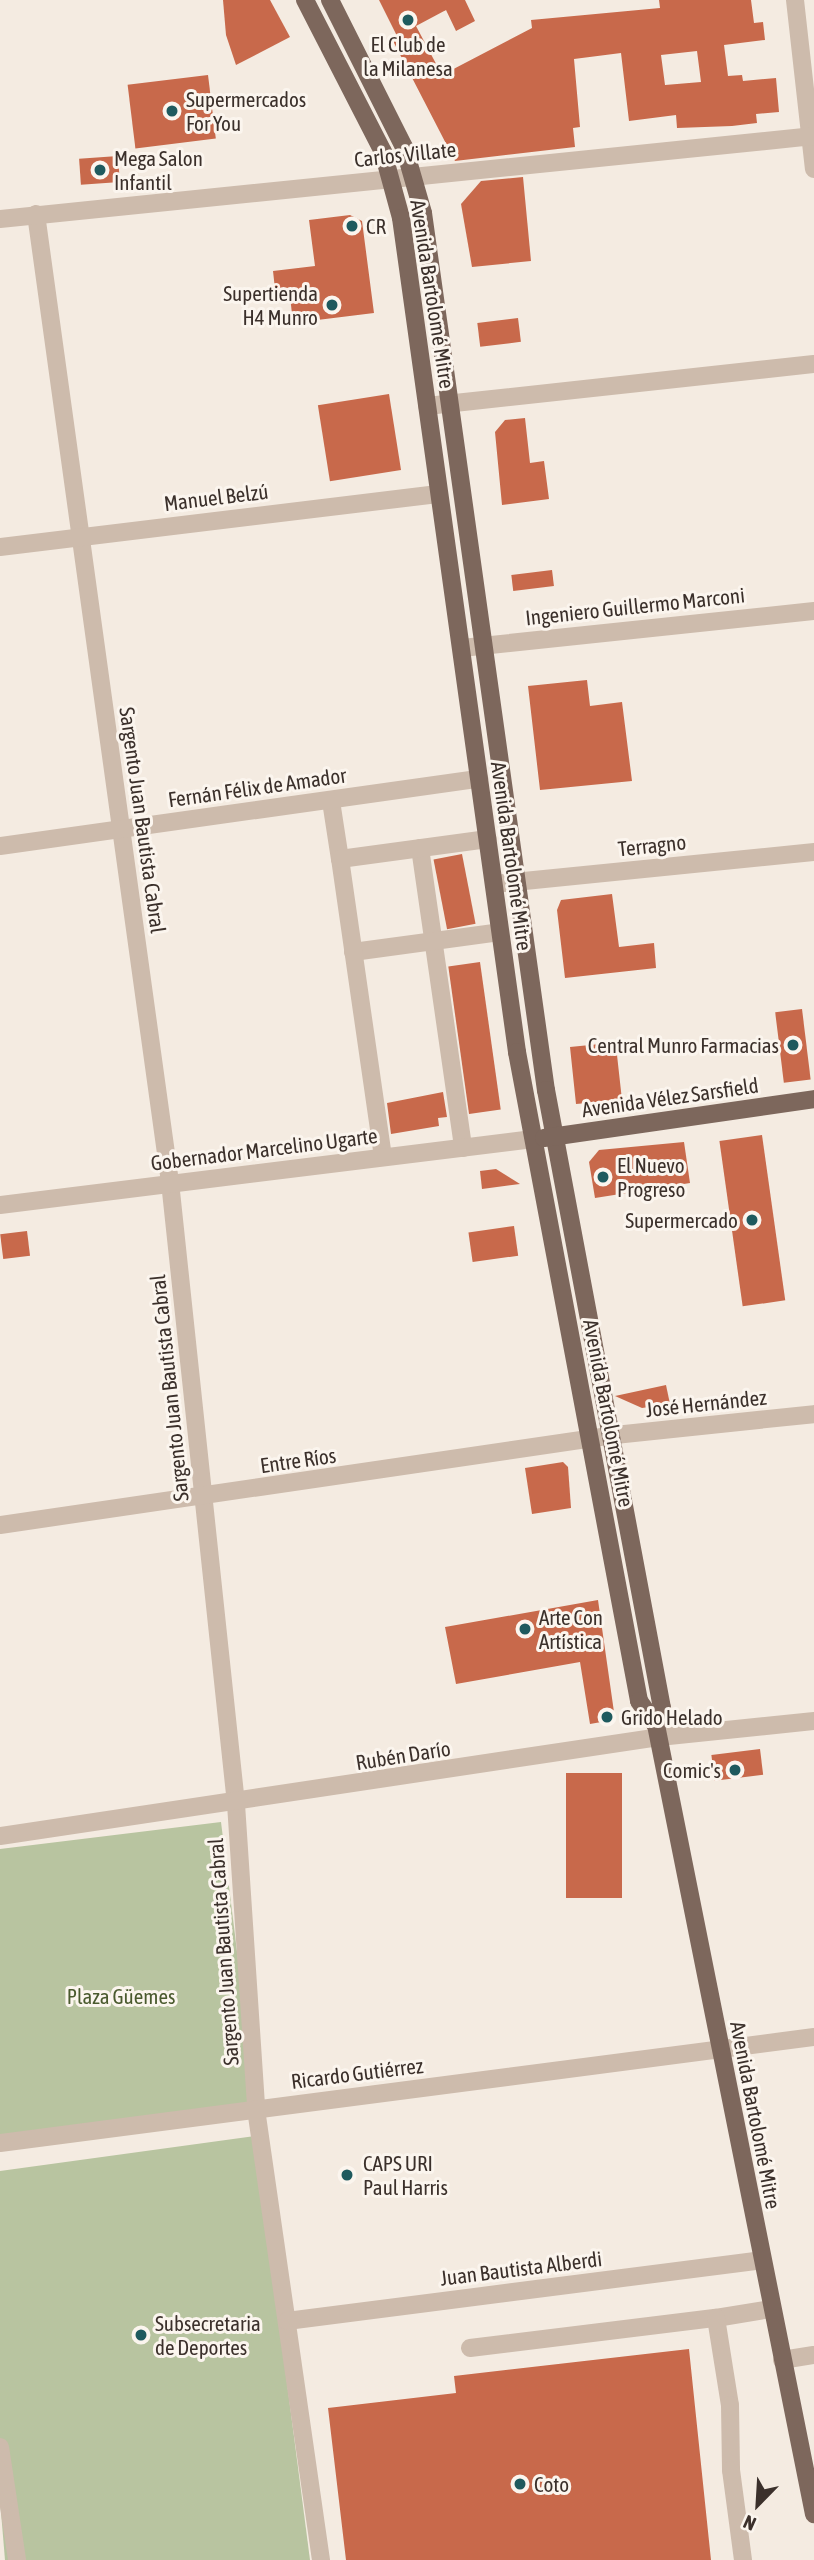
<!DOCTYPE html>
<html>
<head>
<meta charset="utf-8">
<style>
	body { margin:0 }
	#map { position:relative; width:814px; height:2560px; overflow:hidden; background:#f4ebe1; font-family:"Asap Condensed",sans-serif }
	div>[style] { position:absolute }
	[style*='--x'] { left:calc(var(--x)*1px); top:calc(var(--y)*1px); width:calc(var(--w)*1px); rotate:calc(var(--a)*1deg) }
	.green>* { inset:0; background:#b8c4a0 }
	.building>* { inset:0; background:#c8694b; transform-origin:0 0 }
	.minor>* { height:18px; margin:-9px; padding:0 9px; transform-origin:9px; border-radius:9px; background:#cdbbac }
	.major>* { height:18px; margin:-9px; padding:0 9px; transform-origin:9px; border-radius:9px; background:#7d675c }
	.dots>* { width:19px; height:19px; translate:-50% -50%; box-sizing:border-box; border:4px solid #fbf5ee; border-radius:50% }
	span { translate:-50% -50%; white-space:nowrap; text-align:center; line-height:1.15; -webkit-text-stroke:6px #fbf5ee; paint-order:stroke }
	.poi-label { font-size:21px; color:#3b302b }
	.left { translate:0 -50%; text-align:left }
	.right { translate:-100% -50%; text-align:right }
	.street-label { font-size:21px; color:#3b302b }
	.park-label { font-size:21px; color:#4a5a2e }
	.north { position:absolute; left:723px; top:2469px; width:70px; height:70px; -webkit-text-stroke:5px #fbf5ee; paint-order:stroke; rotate:204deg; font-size:19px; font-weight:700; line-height:28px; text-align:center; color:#3b302b }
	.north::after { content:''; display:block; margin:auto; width:24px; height:32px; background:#3b302b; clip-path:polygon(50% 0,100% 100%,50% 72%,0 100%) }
</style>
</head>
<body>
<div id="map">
	<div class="green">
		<div style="clip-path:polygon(221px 1822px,256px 2105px,0 2135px,0 1849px)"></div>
		<div style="clip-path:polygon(255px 2136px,310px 2560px,5px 2560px,0 2500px,0 2171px)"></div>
	</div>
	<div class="building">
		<div style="clip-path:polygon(223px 0,270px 0,290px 37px,236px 65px,226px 35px)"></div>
		<div style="clip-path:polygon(evenodd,379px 0,465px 0,475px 21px,456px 31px,446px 10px,416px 26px,442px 75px,532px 28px,531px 20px,660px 8px,659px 0,751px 0,754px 23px,763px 22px,765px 40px,724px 45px,728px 76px,742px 75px,743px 81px,776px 78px,779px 112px,756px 114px,757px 123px,732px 126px,677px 128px,676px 115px,629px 121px,621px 53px,574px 59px,580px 127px,573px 128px,575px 147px,455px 161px,392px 39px,397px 36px,379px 0,697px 51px,701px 82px,665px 85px,661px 55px,697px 51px)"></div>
		<div style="left:208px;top:75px;width:64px;height:81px;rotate:83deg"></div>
		<div style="left:118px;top:156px;width:26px;height:39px;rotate:86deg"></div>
		<div style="clip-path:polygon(523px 177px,531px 261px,472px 267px,461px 204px,481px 181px)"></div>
		<div style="clip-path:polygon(350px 215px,362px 221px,374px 313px,293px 323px,290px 296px,276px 298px,273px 271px,315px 266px,309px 220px)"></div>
		<div style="left:518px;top:318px;width:24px;height:41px;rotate:83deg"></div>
		<div style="left:389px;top:394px;width:77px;height:72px;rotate:81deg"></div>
		<div style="clip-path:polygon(525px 418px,530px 463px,544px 461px,549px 499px,502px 505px,495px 432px,505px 420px)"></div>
		<div style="left:552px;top:570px;width:16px;height:41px;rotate:83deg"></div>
		<div style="clip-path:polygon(587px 680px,590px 706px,622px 702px,632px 781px,540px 790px,528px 686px)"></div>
		<div style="left:462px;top:854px;width:71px;height:29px;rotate:79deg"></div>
		<div style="clip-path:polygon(612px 894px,619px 947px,654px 943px,656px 968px,565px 978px,557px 910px,561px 900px)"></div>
		<div style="left:480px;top:962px;width:149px;height:32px;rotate:82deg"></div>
		<div style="left:802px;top:1009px;width:71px;height:27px;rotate:83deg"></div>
		<div style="clip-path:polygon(610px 1043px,611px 1056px,617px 1055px,622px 1100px,576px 1104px,570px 1047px)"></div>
		<div style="clip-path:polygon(443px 1092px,447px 1117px,438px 1118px,439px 1126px,391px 1134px,387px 1103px)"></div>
		<div style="left:762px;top:1135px;width:167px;height:43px;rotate:82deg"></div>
		<div style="clip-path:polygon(684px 1142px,690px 1183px,595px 1198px,589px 1162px,599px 1150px)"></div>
		<div style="clip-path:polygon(496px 1169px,520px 1184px,482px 1189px,480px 1171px)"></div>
		<div style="left:514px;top:1226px;width:30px;height:46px;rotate:82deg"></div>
		<div style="left:27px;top:1231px;width:25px;height:27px;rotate:83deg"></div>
		<div style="clip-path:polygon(666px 1385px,670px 1404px,642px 1408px,615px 1396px)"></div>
		<div style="clip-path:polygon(563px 1462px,568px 1467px,571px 1508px,532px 1514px,525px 1468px)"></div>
		<div style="clip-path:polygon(598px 1600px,614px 1712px,607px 1721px,590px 1724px,580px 1662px,456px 1684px,445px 1627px)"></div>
		<div style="left:760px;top:1749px;width:26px;height:49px;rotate:83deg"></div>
		<div style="left:566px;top:1773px;width:56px;height:125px"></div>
		<div style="clip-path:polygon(689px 2349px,711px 2560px,346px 2560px,328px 2408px,456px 2393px,454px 2376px)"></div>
	</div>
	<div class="minor">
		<div style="--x:795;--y:0;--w:170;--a:83.6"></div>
		<div style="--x:36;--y:214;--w:977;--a:82.12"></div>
		<div style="--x:170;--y:1182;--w:625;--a:83.94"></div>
		<div style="--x:236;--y:1804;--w:306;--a:86.2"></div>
		<div style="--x:256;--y:2109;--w:456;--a:81.8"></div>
		<div style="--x:0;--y:219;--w:818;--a:-5.82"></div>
		<div style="--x:427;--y:406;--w:389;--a:-6.2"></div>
		<div style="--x:0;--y:547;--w:441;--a:-6.9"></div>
		<div style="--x:462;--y:648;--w:354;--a:-6"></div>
		<div style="--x:331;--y:801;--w:59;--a:81.2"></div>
		<div style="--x:0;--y:846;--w:484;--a:-8"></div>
		<div style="--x:420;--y:848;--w:303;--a:81.8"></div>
		<div style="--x:494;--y:884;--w:322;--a:-5.7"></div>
		<div style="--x:353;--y:952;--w:148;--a:-7.7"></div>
		<div style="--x:383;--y:1157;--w:301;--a:-98.2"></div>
		<div style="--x:340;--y:859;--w:149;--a:-7.7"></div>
		<div style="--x:0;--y:1205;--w:537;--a:-7.06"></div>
		<div style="--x:0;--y:1525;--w:622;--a:-8.33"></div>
		<div style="--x:615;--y:1435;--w:200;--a:-6"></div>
		<div style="--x:0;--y:1836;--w:666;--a:-8.54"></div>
		<div style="--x:659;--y:1737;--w:156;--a:-5.9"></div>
		<div style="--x:0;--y:2143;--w:821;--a:-7.42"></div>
		<div style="--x:716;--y:2318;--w:56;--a:-9.3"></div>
		<div style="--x:287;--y:2321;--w:478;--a:-7.3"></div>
		<div style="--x:470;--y:2348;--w:248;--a:-7"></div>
		<div style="--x:716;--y:2318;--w:88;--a:80.9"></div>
		<div style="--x:730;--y:2405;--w:65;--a:89.1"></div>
		<div style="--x:731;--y:2470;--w:91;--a:82.4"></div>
		<div style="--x:782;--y:2360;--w:32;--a:-9"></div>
		<div style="--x:0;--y:2447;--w:114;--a:81.4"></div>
	</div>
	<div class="major">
		<div style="--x:305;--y:0;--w:171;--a:62.8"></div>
		<div style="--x:383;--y:152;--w:68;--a:74.7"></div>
		<div style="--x:401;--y:218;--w:842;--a:82.08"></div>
		<div style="--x:517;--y:1052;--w:660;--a:79.35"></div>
		<div style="--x:639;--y:1701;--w:29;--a:55"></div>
		<div style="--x:330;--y:0;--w:165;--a:63.3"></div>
		<div style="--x:404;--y:147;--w:69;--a:73.9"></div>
		<div style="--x:423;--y:213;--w:886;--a:82.02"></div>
		<div style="--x:546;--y:1090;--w:629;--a:79.37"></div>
		<div style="--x:662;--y:1708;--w:18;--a:109"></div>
		<div style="--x:656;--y:1725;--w:805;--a:78.68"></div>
		<div style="--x:544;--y:1138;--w:273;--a:-8.2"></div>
	</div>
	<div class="dots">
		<div style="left:408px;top:20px;background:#1f5a5e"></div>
		<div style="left:172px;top:111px;background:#1f5a5e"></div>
		<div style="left:100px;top:170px;background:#1f5a5e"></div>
		<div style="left:352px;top:226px;background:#1f5a5e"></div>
		<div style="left:332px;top:305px;background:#1f5a5e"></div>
		<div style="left:793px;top:1045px;background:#1f5a5e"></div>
		<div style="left:603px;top:1177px;background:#1f5a5e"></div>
		<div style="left:752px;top:1220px;background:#1f5a5e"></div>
		<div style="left:525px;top:1629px;background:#1f5a5e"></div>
		<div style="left:607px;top:1717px;background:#1f5a5e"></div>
		<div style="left:735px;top:1770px;background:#1f5a5e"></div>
		<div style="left:347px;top:2175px;background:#1f5a5e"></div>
		<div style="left:141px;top:2335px;background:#1f5a5e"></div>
		<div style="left:520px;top:2484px;background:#1f5a5e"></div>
	</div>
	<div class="poi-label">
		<span style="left:408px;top:56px">El Club de<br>la Milanesa</span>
		<span class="left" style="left:186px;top:111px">Supermercados<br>For You</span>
		<span class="left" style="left:114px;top:170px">Mega Salon<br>Infantil</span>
		<span class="left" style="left:366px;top:226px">CR</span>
		<span class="right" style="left:318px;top:305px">Supertienda<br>H4 Munro</span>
		<span class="right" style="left:779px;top:1045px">Central Munro Farmacias</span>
		<span class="left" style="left:617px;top:1177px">El Nuevo<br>Progreso</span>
		<span class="right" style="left:738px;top:1220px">Supermercado</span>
		<span class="left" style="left:539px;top:1629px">Arte Con<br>Artística</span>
		<span class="left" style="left:621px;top:1717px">Grido Helado</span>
		<span class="right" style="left:721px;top:1770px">Comic's</span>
		<span class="left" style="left:363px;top:2175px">CAPS URI<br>Paul Harris</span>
		<span class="left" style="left:155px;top:2335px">Subsecretaria<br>de Deportes</span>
		<span class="left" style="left:534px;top:2484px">Coto</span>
	</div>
	<div class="street-label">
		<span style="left:405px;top:154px;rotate:-6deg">Carlos Villate</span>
		<span style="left:433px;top:294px;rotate:81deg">Avenida Bartolomé Mitre</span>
		<span style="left:216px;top:497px;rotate:-7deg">Manuel Belzú</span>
		<span style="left:635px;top:606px;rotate:-6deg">Ingeniero Guillermo Marconi</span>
		<span style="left:257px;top:787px;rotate:-8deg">Fernán Félix de Amador</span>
		<span style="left:143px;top:820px;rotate:82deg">Sargento Juan Bautista Cabral</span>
		<span style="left:652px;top:845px;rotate:-6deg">Terragno</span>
		<span style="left:512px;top:856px;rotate:82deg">Avenida Bartolomé Mitre</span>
		<span style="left:670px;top:1097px;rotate:-8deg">Avenida Vélez Sarsfield</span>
		<span style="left:264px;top:1149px;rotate:-7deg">Gobernador Marcelino Ugarte</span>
		<span style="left:169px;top:1388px;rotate:-96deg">Sargento Juan Bautista Cabral</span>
		<span style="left:706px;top:1403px;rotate:-6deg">José Hernández</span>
		<span style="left:609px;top:1413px;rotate:79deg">Avenida Bartolomé Mitre</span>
		<span style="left:298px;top:1460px;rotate:-8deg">Entre Ríos</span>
		<span style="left:403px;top:1755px;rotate:-9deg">Rubén Darío</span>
		<span style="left:223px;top:1952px;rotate:-94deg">Sargento Juan Bautista Cabral</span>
		<span style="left:357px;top:2073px;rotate:-7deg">Ricardo Gutiérrez</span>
		<span style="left:756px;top:2115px;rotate:79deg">Avenida Bartolomé Mitre</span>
		<span style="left:521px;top:2268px;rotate:-7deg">Juan Bautista Alberdi</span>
	</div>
	<div class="park-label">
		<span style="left:121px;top:1996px">Plaza Güemes</span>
	</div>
	<div class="north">N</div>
</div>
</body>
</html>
